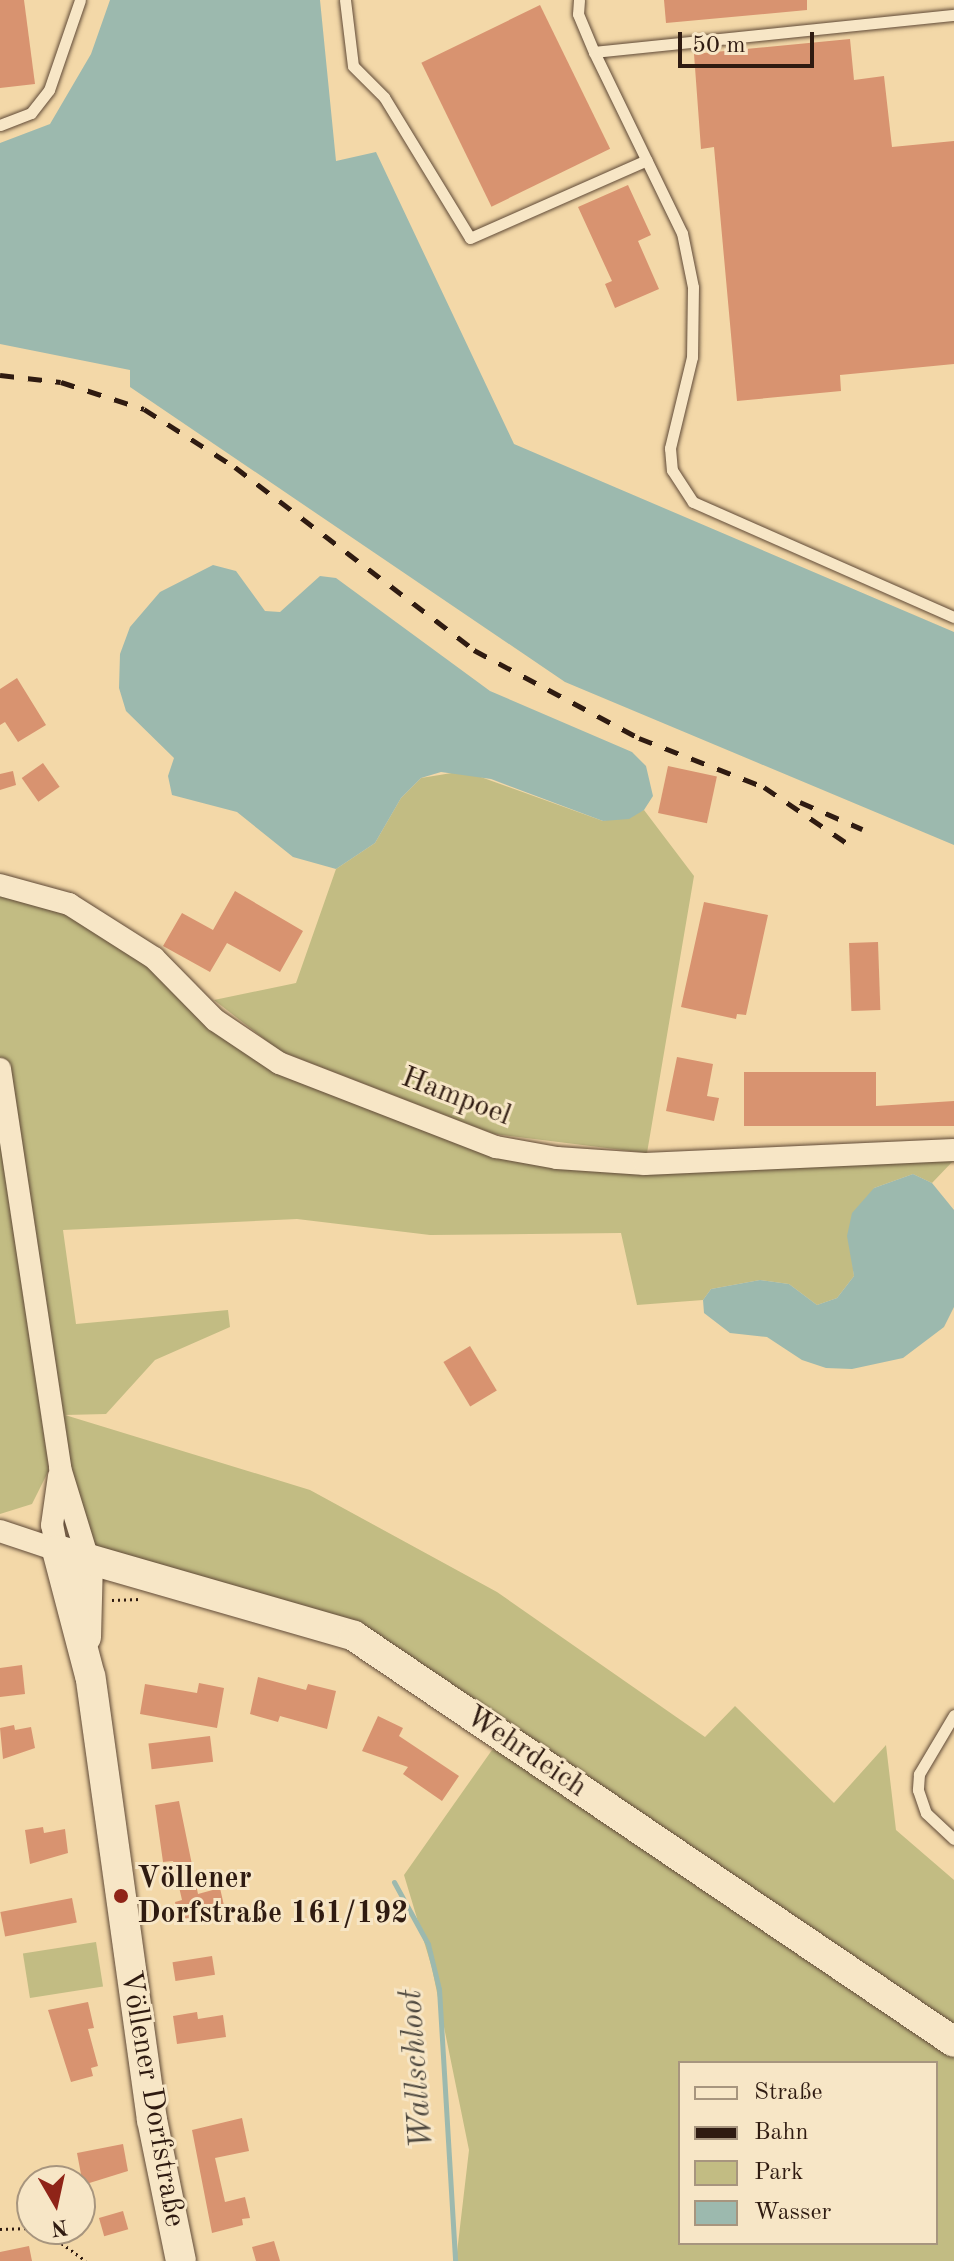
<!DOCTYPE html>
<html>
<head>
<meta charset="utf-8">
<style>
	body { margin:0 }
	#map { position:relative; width:954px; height:2261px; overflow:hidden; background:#f3d8a8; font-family:"Old Standard TT",serif }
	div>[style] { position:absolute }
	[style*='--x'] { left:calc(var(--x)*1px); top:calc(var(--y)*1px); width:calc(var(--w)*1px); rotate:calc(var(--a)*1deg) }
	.green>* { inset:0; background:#c2bc83; transform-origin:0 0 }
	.water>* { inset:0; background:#9cb9ae }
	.stream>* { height:5px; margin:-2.5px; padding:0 2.5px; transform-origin:2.5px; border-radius:2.5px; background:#9cb9ae }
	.building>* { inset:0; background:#d89370; transform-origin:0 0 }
	.path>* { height:3px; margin-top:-1.5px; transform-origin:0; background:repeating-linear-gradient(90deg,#2f1b11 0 2px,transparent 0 6px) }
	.roads { filter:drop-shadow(0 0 2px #604a37) drop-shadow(0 0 2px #604a37) }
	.lane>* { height:11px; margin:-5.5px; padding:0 5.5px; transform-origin:5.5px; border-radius:5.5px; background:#f7e6c6 }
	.street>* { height:22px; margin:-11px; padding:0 11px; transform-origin:11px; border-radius:11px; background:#f7e6c6 }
	.secondary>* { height:30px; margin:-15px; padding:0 15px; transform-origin:15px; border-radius:15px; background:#f7e6c6 }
	.rail>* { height:5px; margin-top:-2.5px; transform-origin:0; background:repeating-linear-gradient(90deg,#2f1b11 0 14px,transparent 0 28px) }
	.dots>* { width:22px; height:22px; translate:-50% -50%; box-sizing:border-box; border:4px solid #f7e6c6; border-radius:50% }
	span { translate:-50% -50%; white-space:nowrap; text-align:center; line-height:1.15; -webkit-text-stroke:6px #f7e6c6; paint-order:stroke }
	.street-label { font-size:30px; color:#2f1b11 }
	.poi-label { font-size:30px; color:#2f1b11; font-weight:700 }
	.left { translate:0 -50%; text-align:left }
	.water-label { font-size:32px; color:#504a40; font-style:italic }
	.legend { position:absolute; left:678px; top:2061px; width:260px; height:184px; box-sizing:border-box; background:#f7e6c6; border:2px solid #a7957e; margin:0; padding:10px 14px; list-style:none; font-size:24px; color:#2f1b11 }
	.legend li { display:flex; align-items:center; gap:16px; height:40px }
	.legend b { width:40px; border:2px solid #a7957e }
	.north { position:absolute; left:16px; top:2165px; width:80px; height:80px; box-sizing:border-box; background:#f7e6c6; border:2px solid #a7957e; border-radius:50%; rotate:171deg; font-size:22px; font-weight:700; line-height:32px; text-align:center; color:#2f1b11 }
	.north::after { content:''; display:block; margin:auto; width:28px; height:36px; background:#8f2418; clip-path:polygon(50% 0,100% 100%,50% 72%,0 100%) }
	.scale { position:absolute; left:678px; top:32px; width:136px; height:36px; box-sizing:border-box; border:4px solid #2f1b11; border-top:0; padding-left:10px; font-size:24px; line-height:28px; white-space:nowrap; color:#2f1b11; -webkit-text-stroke:6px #f7e6c6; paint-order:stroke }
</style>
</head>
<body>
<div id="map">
	<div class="green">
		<div style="clip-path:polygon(464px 771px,603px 821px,644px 810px,694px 876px,647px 1153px,494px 1134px,280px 1051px,214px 1000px,296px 983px,336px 869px,375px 843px,401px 798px,421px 778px)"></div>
		<div style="clip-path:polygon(0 895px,66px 912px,150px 968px,210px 1027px,496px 1156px,954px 1160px,932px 1183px,913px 1174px,874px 1188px,852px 1259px,854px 1276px,837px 1298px,817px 1305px,789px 1284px,760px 1280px,711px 1289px,703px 1300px,637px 1305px,621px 1233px,430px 1235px,297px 1219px,63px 1230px,76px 1324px,228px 1310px,230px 1327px,155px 1360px,106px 1414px,65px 1415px,310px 1490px,497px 1592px,705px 1737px,735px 1706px,834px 1803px,886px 1745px,896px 1830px,954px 1880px,954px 2032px,356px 1631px,92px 1547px,41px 1414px,49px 1470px,32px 1504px,0 1514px)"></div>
		<div style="clip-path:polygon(evenodd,492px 1750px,519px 1758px,954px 2053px,954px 2261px,456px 2261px,469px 2150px,432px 1968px,404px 1875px,492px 1750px,680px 2063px,936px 2063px,936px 2243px,680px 2243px,680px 2063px)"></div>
		<div style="left:96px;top:1942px;width:45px;height:74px;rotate:81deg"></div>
	</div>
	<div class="water">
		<div style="clip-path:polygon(110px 0,320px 0,336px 161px,376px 152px,514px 444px,954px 632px,954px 845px,565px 682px,130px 387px,130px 370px,0 344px,0 143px,50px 124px,91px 54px)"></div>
		<div style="clip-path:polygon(213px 565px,236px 571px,265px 611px,280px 612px,320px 576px,336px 578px,490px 691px,632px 752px,646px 766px,653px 796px,644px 810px,629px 819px,603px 821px,491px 779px,441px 772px,421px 778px,401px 798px,375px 843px,336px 869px,293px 857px,237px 812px,172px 795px,168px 776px,174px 758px,126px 711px,119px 688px,120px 654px,130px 627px,160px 592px)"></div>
		<div style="clip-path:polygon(913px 1174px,932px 1183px,954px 1210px,954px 1307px,944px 1327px,903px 1358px,852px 1369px,826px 1368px,802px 1360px,767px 1337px,730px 1333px,704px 1313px,703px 1300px,711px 1289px,760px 1280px,789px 1284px,817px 1305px,837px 1298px,854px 1276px,847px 1236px,852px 1213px,874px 1188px)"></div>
	</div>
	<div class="stream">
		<div style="--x:394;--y:1882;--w:71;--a:61.3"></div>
		<div style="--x:428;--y:1944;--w:46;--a:76.3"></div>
		<div style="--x:439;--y:1989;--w:272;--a:86.6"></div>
	</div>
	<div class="building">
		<div style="clip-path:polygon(0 0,24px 0,35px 84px,0 88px)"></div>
		<div style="clip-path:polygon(664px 0,807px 0,807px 10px,666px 23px)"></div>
		<div style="left:540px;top:5px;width:160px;height:132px;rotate:64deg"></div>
		<div style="clip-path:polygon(850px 39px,854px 80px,884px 76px,892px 147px,954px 141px,954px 364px,840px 375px,841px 391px,737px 401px,714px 147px,701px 149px,694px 54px)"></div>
		<div style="clip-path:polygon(628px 185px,651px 235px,638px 241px,659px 289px,615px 308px,605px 284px,612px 281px,578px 207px)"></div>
		<div style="clip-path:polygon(17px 678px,46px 725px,18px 742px,5px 722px,0 725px,0 689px)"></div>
		<div style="left:43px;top:763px;width:29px;height:26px;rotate:55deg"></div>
		<div style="left:668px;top:766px;width:50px;height:48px;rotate:12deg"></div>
		<div style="clip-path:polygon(13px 771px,16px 785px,0 790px,0 774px)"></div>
		<div style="clip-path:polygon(235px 891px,303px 931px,280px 972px,227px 943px,210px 972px,163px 946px,182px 913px,213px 930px)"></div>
		<div style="clip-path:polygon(704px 902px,768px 915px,746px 1015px,737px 1014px,736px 1019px,681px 1007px)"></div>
		<div style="left:878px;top:942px;width:68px;height:29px;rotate:88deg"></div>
		<div style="clip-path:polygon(677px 1057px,713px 1064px,707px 1096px,719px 1098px,714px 1121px,666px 1111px)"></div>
		<div style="clip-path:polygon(744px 1072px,876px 1072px,876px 1106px,954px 1101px,954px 1126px,744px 1126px)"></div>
		<div style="left:470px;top:1346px;width:52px;height:31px;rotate:59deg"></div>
		<div style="clip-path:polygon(22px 1665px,25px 1694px,0 1697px,0 1668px)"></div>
		<div style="clip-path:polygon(258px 1677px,306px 1690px,308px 1684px,336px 1691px,327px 1729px,280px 1716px,278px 1722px,250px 1714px)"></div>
		<div style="clip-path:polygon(199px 1683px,224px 1688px,217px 1728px,140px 1714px,145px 1684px,197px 1693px)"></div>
		<div style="clip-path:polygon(378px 1716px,403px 1728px,399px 1736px,459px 1776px,442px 1801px,403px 1774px,408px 1767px,362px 1751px)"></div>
		<div style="clip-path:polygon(14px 1725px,15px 1730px,31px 1727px,35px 1748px,3px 1759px,0 1728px)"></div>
		<div style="left:210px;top:1736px;width:26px;height:62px;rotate:83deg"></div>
		<div style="clip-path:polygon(179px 1801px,198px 1894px,220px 1888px,225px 1910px,179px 1921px,175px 1902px,182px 1900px,173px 1861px,163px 1862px,155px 1805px)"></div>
		<div style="clip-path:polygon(43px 1827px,44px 1833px,65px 1829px,68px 1853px,30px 1864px,25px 1830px)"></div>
		<div style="left:72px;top:1898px;width:25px;height:73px;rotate:79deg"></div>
		<div style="left:212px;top:1956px;width:19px;height:40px;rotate:81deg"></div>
		<div style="clip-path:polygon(88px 2002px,94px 2028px,88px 2029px,98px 2066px,91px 2068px,93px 2076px,71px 2082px,48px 2010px)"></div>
		<div style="clip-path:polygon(197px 2012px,198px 2019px,223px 2015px,226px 2037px,177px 2044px,173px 2016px)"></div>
		<div style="clip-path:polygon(242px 2118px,249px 2151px,215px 2158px,225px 2202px,245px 2197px,250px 2218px,242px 2219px,243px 2225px,212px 2233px,192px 2130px)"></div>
		<div style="clip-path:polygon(123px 2144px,128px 2171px,83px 2185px,77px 2153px)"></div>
		<div style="left:123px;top:2211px;width:19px;height:25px;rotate:74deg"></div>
		<div style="clip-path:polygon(274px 2241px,280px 2261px,256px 2261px,252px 2247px)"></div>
		<div style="clip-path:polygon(29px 2246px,32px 2261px,0 2261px,0 2252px)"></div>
	</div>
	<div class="path">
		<div style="--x:112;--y:1600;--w:28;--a:-2"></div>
		<div style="--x:0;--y:2229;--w:32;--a:-2"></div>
		<div style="--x:42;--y:2229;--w:54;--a:36"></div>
	</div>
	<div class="roads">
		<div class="lane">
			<div style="--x:345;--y:0;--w:66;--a:83.1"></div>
			<div style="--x:353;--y:66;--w:44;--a:45"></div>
			<div style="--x:384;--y:97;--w:165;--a:58.6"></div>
			<div style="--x:470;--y:238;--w:193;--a:-23.8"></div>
			<div style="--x:579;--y:0;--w:14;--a:94"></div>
			<div style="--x:578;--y:14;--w:41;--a:67.2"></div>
			<div style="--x:594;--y:52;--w:201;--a:64.1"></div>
			<div style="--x:682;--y:233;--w:55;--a:78.5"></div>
			<div style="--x:693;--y:287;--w:70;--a:90.8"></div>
			<div style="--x:692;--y:357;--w:94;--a:103.6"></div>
			<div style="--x:670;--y:448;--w:22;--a:85"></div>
			<div style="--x:672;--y:470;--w:38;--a:57"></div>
			<div style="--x:693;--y:502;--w:285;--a:23.8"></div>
			<div style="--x:594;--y:52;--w:362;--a:-5.9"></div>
			<div style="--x:0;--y:125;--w:33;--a:-21"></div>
			<div style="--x:31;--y:113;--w:29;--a:-52"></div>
			<div style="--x:49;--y:90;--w:95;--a:-71"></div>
			<div style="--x:954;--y:1715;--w:69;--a:120.7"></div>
			<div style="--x:919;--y:1774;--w:16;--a:94"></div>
			<div style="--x:918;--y:1790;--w:24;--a:71"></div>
			<div style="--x:926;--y:1813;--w:38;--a:43"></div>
		</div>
		<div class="street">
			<div style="--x:0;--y:885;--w:72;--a:15.4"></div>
			<div style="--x:69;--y:904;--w:101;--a:32.4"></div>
			<div style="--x:154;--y:958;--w:87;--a:45.5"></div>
			<div style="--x:215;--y:1020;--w:77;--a:33.9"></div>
			<div style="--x:279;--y:1063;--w:233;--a:21.2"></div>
			<div style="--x:496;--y:1147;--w:62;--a:10.2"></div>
			<div style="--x:557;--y:1158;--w:88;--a:3.9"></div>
			<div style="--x:645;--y:1164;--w:309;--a:-2.6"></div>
			<div style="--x:0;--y:1069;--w:403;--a:81.4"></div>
			<div style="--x:60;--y:1468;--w:95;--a:72.9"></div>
			<div style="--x:0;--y:1531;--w:60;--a:18.4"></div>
			<div style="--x:57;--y:1550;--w:25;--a:-101"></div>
			<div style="--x:52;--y:1525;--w:49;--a:-81.9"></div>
		</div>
		<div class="secondary">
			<div style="--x:86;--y:1637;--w:78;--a:-88.5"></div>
			<div style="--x:181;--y:2261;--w:144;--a:-101.6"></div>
			<div style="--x:152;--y:2120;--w:448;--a:-97.9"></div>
			<div style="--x:90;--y:1676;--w:130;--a:-104.7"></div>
			<div style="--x:57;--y:1550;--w:309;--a:16.1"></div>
			<div style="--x:354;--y:1636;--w:724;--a:34.08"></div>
		</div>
	</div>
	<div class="rail">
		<div style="--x:0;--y:375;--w:61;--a:6.5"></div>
		<div style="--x:61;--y:382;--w:87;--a:18"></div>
		<div style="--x:144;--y:409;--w:108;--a:32.5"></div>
		<div style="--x:235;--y:467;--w:301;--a:37.4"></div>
		<div style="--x:474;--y:650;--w:187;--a:28.1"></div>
		<div style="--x:639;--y:738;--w:134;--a:21.4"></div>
		<div style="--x:764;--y:787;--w:105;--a:34.1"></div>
		<div style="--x:800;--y:802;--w:68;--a:23.5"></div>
	</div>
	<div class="dots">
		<div style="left:121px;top:1896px;background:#8f2418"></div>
	</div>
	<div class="street-label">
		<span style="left:456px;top:1097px;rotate:21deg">Hampoel</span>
		<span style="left:526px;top:1752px;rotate:34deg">Wehrdeich</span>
		<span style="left:152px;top:2099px;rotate:80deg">Völlener Dorfstraße</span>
	</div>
	<div class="poi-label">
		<span class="left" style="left:137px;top:1896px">Völlener<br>Dorfstraße 161/192</span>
	</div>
	<div class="water-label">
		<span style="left:418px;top:2069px;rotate:-94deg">Wallschloot</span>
	</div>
	<ul class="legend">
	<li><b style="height:10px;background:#f7e6c6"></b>Straße</li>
	<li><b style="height:10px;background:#2f1b11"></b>Bahn</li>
	<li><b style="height:22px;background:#c2bc83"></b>Park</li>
	<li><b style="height:22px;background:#9cb9ae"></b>Wasser</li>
	</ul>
	<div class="north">N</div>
	<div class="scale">50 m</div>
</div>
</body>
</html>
